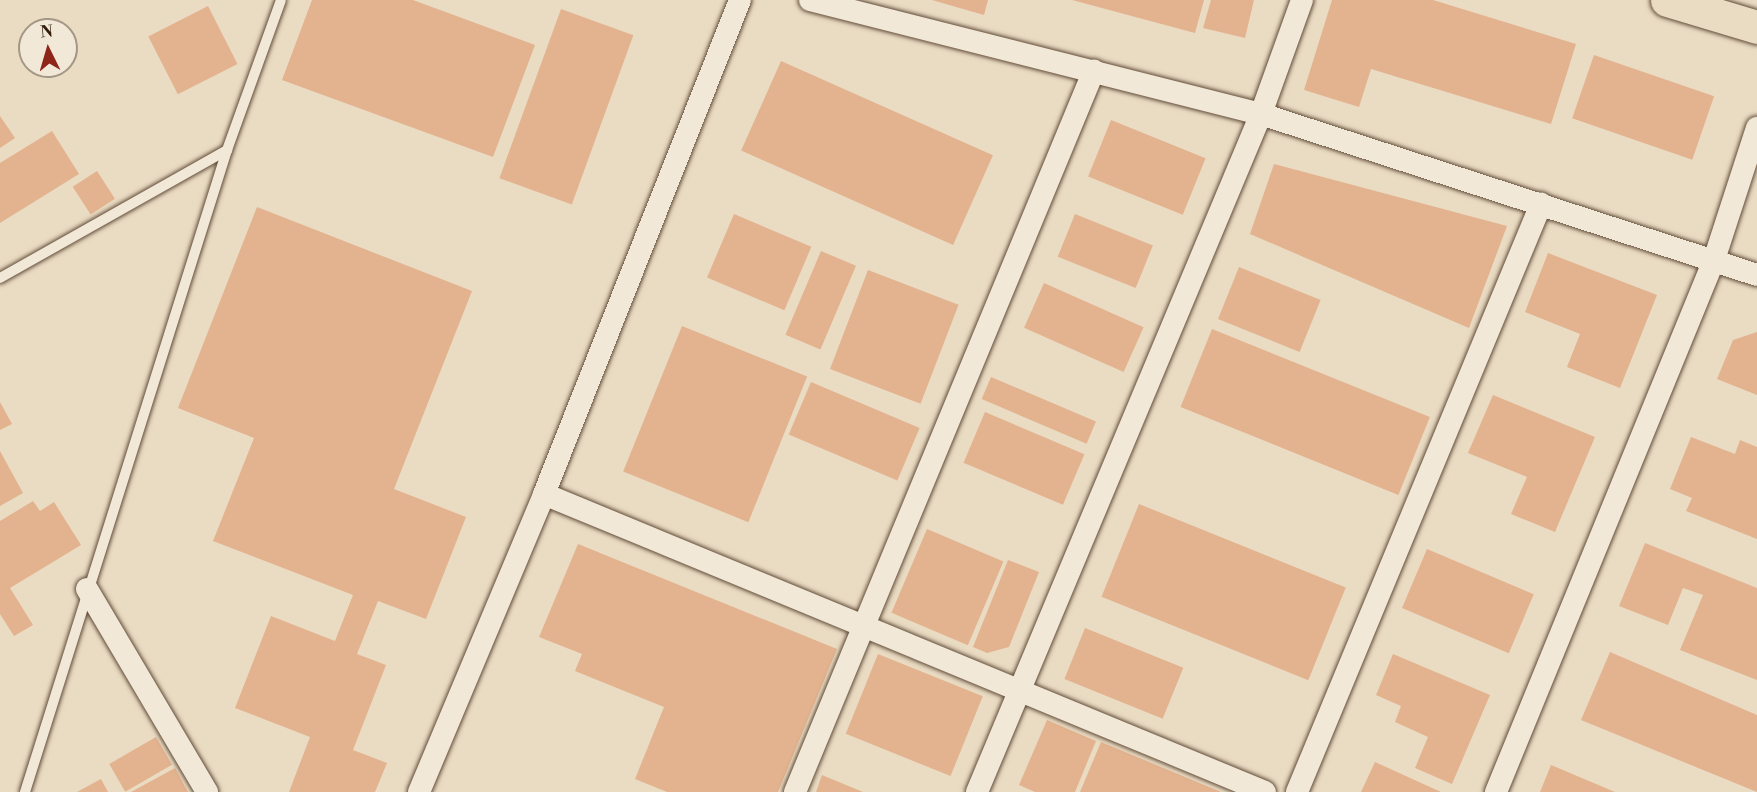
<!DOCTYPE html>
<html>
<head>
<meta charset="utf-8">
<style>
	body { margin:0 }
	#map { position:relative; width:1757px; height:792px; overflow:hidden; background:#eadbc3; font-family:"Libre Bodoni",serif }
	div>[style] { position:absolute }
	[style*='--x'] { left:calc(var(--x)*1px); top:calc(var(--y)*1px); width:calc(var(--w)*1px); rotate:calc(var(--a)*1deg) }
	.building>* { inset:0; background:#e3b38f; transform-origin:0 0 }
	.roads { filter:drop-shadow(0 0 2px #614c38) drop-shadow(0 0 2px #614c38) }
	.service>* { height:10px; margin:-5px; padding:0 5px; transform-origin:5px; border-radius:5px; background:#f1e8d8 }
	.minor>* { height:22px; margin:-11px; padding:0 11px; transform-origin:11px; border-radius:11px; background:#f1e8d8 }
	.motorway>* { height:33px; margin:-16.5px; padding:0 16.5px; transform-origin:16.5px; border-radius:16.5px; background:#eadbc3 }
	span { translate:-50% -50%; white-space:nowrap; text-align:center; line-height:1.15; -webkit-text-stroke:4.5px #f1e8d8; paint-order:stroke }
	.north { position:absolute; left:18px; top:18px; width:60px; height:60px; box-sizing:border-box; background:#f1e8d8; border:2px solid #a59785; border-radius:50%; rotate:355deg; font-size:16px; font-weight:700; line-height:24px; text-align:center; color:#331d09 }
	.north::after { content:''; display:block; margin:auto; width:21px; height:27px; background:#8f2418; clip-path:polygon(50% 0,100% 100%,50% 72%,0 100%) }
</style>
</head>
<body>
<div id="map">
	<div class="building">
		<div style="clip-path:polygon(312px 0,413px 0,535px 45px,493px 157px,282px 80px)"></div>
		<div style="clip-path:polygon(932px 0,988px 0,984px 15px)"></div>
		<div style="clip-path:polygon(1072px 0,1204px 0,1195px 33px)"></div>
		<div style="clip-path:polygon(1211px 0,1254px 0,1245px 38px,1203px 28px)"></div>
		<div style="clip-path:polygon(1332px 0,1433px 0,1576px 44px,1551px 124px,1371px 69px,1359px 107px,1304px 90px)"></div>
		<div style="left:208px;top:6px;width:65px;height:67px;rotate:63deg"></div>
		<div style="left:561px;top:9px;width:77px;height:180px;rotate:20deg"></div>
		<div style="left:1594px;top:55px;width:127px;height:67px;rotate:19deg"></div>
		<div style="left:781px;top:61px;width:232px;height:98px;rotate:24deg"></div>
		<div style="clip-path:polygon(0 116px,15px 138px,0 148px)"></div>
		<div style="left:1111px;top:120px;width:102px;height:61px;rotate:22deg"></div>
		<div style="clip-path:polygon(52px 131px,79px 174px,0 223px,0 163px)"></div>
		<div style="clip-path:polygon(1274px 164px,1507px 226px,1469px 328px,1250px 234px)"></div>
		<div style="left:97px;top:171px;width:33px;height:29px;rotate:57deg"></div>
		<div style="clip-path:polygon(257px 207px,472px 291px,394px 489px,466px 517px,426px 619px,378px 601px,357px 654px,386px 665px,353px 750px,387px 763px,375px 792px,289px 792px,310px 737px,235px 708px,271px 616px,335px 641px,353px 595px,213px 541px,254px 438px,178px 408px)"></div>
		<div style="left:734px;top:214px;width:84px;height:69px;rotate:23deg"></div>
		<div style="left:1075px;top:214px;width:84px;height:46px;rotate:22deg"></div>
		<div style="left:821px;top:251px;width:38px;height:91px;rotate:23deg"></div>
		<div style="clip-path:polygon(1548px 253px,1657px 295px,1620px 388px,1567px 367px,1580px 334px,1525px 312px)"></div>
		<div style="left:1239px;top:267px;width:88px;height:56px;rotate:22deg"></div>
		<div style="left:868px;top:270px;width:97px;height:106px;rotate:21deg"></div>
		<div style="left:1044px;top:283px;width:109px;height:49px;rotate:24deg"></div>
		<div style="left:682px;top:326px;width:135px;height:157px;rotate:22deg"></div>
		<div style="left:1212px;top:329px;width:235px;height:84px;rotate:22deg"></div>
		<div style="clip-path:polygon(1757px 332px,1757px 395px,1717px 379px,1733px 340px)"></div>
		<div style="left:991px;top:377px;width:114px;height:24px;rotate:23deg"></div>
		<div style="left:811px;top:382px;width:118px;height:57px;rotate:23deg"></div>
		<div style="clip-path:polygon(1493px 395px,1595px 437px,1555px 532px,1511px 514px,1527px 477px,1468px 453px)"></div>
		<div style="clip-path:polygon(0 402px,12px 424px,0 430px)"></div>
		<div style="left:985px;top:412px;width:108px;height:55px;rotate:23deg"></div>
		<div style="clip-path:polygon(1691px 437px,1735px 454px,1740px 440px,1757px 447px,1757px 539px,1686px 511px,1692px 498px,1670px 489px)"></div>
		<div style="clip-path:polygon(0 451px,23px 493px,0 506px)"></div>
		<div style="clip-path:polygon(33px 501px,40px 511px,54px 502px,81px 545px,10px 588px,33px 625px,14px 636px,0 614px,0 521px)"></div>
		<div style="left:1139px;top:504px;width:223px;height:100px;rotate:22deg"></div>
		<div style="left:927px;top:529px;width:83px;height:91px;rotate:23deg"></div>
		<div style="clip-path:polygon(1645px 543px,1757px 588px,1757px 680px,1680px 650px,1703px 595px,1683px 588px,1668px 625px,1619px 606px)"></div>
		<div style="clip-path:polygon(578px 544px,837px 649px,778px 792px,667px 792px,635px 779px,664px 707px,575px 671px,582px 654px,539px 637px)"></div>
		<div style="left:1427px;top:549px;width:116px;height:64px;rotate:23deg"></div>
		<div style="clip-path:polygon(1008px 560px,1039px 572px,1009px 647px,987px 653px,973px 647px)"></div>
		<div style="left:1085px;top:628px;width:106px;height:55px;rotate:22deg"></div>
		<div style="clip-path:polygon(1610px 652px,1757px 715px,1757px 792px,1581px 720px)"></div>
		<div style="left:878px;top:654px;width:113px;height:86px;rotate:22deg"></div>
		<div style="clip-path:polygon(1393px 654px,1490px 695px,1452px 784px,1415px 768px,1428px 737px,1395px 722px,1401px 706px,1376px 695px)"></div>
		<div style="clip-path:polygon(1047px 720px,1096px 741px,1075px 792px,1035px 792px,1019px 785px)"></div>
		<div style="left:156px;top:737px;width:32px;height:54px;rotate:60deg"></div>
		<div style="clip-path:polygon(1101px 742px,1221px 792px,1080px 792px)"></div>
		<div style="clip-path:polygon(1375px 762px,1441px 792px,1361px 792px)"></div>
		<div style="clip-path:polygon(1551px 765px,1615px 792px,1540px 792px)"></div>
		<div style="clip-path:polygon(175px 768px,188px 792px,131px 792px)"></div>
		<div style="clip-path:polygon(822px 775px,863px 792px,816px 792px)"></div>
		<div style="clip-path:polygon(101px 779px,108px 792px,77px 792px)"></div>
	</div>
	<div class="roads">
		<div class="service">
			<div style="--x:0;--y:278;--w:261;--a:-29.4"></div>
			<div style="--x:25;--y:792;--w:673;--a:-72.53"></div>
			<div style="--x:227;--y:150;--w:159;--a:-70.2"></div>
		</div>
		<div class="minor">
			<div style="--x:810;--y:0;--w:465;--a:14.2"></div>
			<div style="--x:1261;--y:114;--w:521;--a:17.98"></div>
			<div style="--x:544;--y:494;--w:780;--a:22.46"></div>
			<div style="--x:87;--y:589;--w:236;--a:59.4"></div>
			<div style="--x:419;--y:792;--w:323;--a:-67.2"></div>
			<div style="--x:544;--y:494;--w:531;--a:-68.36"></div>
			<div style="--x:795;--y:792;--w:781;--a:-67.5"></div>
			<div style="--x:977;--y:792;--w:735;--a:-67.27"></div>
			<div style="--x:1261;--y:114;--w:121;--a:-70.2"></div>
			<div style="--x:1297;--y:792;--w:637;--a:-67.46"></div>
			<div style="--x:1496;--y:792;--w:575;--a:-67.72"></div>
			<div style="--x:1714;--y:260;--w:139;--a:-72"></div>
		</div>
		<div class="motorway">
			<div style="--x:1667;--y:0;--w:94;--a:16.7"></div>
		</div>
	</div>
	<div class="north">N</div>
</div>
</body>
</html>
